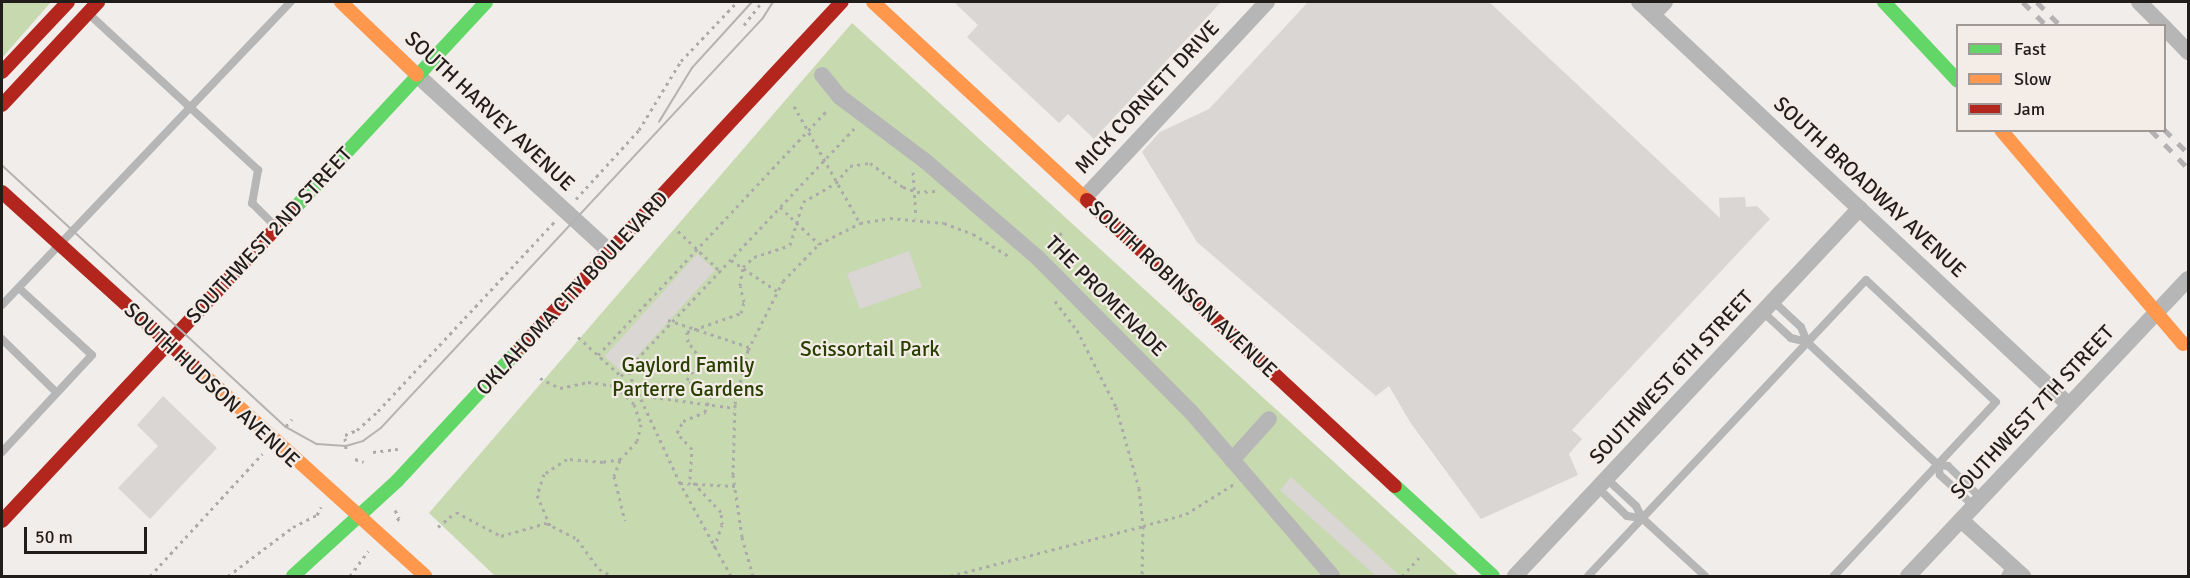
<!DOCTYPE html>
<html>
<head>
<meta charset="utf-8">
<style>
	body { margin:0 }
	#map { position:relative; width:2190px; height:578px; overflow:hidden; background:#f0edea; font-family:Signika,sans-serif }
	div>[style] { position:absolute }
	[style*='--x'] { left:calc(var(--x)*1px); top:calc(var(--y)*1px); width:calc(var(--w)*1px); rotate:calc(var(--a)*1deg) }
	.green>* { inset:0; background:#c7d9ae }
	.building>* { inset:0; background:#d9d6d4; transform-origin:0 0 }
	.path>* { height:3px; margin-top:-1.5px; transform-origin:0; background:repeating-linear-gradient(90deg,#adabaa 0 3px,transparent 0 7.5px) }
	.lane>* { height:8px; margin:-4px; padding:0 4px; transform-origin:4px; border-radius:4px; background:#b7b6b6 }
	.street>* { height:16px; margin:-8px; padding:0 8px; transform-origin:8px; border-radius:8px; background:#b7b6b6 }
	.fast>* { height:14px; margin:-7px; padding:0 7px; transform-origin:7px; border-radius:7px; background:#63d668 }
	.slow>* { height:14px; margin:-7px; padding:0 7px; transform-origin:7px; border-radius:7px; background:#ff974d }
	.jam>* { height:14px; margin:-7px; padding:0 7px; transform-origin:7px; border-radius:7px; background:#b3261e }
	.tram>* { height:1.5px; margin:-0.75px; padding:0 0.75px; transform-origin:0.75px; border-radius:0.75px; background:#b4b2b2 }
	.rail>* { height:4.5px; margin-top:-2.25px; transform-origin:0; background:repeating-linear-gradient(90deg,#b4b2b2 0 10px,transparent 0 20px) }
	.slow-bridge>* { height:14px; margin:-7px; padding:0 7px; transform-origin:7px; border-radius:7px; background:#ff974d }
	span { translate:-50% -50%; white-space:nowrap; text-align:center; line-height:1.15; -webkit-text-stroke:4.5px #f4ece6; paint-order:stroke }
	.street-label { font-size:21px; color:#201d1b }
	.park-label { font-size:21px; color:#283f00 }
	.frame { position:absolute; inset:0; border:3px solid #201d1b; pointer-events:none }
	.legend { position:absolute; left:1956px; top:24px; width:210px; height:108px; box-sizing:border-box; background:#f4ece6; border:2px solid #9f9995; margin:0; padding:8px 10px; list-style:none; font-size:18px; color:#201d1b }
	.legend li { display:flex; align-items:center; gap:12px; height:30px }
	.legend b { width:30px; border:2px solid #9f9995 }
	.scale { position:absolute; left:24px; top:527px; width:123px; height:27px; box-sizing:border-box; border:3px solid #201d1b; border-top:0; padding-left:8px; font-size:18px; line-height:21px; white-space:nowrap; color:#201d1b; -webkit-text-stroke:4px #f4ece6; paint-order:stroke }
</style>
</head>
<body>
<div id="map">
	<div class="green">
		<div style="clip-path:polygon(2px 2px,51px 2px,2px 58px)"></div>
		<div style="clip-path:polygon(852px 23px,1459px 576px,495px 576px,429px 513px)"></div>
	</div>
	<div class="building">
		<div style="clip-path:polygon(954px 2px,1221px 2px,1094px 139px,1068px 114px,1059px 123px,967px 37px,978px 25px)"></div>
		<div style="clip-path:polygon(1308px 2px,1489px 2px,1720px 218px,1719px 198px,1745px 197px,1746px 207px,1757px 206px,1770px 219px,1572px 430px,1582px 439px,1569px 454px,1578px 475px,1481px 519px,1410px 422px,1389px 386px,1376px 396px,1197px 242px,1142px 152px,1160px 132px,1209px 109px)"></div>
		<div style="left:909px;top:251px;width:38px;height:66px;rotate:70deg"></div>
		<div style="left:697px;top:254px;width:24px;height:138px;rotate:42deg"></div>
		<div style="clip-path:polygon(163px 396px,217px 448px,150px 519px,118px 488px,158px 446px,137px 425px)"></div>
		<div style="clip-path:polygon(1291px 477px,1365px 544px,1400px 576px,1376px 576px,1280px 490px)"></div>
	</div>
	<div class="path">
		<div style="--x:744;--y:25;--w:29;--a:-52"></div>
		<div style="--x:794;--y:106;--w:134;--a:60.6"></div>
		<div style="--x:913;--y:172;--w:45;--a:86.2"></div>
		<div style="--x:576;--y:199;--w:93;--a:-47.6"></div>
		<div style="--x:639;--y:130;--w:81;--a:-58.7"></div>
		<div style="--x:681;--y:61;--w:81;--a:-46.5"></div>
		<div style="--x:780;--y:207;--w:54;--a:43.5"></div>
		<div style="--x:678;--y:231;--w:58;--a:43.6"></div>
		<div style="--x:1050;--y:246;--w:21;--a:-49"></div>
		<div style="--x:731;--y:260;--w:55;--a:34"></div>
		<div style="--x:1055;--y:301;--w:36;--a:53"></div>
		<div style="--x:1077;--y:330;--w:86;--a:63.1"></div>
		<div style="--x:1116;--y:407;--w:84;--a:74.1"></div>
		<div style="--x:1139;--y:488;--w:38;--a:84"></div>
		<div style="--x:1143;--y:526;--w:45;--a:-15.6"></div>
		<div style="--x:1186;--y:514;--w:57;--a:-32"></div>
		<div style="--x:668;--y:320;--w:85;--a:18.4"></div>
		<div style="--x:578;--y:337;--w:58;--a:42.2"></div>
		<div style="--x:621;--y:376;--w:340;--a:-46.7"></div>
		<div style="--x:598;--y:355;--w:337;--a:-46.9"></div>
		<div style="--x:625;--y:365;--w:128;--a:65"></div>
		<div style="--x:679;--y:481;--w:108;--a:61.3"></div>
		<div style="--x:540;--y:378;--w:22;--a:27"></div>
		<div style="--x:560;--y:388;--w:29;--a:-12"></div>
		<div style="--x:588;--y:382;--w:28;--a:8"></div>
		<div style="--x:616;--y:386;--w:25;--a:45"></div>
		<div style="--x:634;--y:404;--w:21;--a:71"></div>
		<div style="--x:641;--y:424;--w:17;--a:103"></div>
		<div style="--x:637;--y:441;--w:24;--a:132"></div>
		<div style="--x:621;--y:459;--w:18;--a:171"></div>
		<div style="--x:603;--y:462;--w:36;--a:-175"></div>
		<div style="--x:567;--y:459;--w:27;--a:147"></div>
		<div style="--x:544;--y:474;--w:22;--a:108"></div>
		<div style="--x:537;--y:495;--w:33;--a:67"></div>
		<div style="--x:638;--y:395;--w:98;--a:7.6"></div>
		<div style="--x:286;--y:426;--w:9;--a:-49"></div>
		<div style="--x:345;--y:435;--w:13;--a:-23"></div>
		<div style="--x:357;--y:430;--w:28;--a:-42"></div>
		<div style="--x:378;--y:411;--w:260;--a:-47"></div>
		<div style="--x:345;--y:438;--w:12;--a:85"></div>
		<div style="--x:373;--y:452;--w:25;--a:-7"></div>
		<div style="--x:355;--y:459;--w:9;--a:18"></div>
		<div style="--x:620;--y:460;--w:17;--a:111"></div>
		<div style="--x:614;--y:476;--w:46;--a:76.3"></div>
		<div style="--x:680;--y:483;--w:55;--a:3.1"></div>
		<div style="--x:395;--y:510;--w:9;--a:63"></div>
		<div style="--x:399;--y:518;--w:5;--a:127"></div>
		<div style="--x:438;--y:527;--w:23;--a:-40"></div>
		<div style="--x:456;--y:512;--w:51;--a:28.1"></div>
		<div style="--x:501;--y:536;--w:47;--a:-16.1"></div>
		<div style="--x:546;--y:523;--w:35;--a:27"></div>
		<div style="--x:577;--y:539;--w:37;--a:54"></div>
		<div style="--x:599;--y:569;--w:15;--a:28"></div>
		<div style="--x:714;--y:548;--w:24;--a:-71"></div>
		<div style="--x:722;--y:525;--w:13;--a:-94"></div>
		<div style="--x:721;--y:512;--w:45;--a:-133.2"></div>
		<div style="--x:690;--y:479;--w:30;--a:-86"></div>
		<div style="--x:692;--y:449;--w:22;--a:-133"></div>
		<div style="--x:677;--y:433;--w:13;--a:-63"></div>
		<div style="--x:683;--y:421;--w:24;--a:-22"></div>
		<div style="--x:705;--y:412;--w:16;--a:-72"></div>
		<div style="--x:710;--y:397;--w:29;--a:-144"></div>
		<div style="--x:687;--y:380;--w:25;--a:-56"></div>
		<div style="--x:701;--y:359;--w:21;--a:-127"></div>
		<div style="--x:688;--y:342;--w:10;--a:-96"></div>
		<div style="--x:687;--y:332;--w:57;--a:-19.4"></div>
		<div style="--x:741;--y:313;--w:11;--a:-75"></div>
		<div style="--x:744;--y:302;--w:16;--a:-104"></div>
		<div style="--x:740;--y:286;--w:19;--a:-81"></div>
		<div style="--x:743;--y:267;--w:15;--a:-42"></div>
		<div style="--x:754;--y:257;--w:38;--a:-18"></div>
		<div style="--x:790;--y:245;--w:45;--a:-73.2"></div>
		<div style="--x:803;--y:202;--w:38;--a:-30"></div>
		<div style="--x:836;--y:183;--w:22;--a:-51"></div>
		<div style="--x:850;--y:166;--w:20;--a:-9"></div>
		<div style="--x:870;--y:163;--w:41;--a:36"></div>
		<div style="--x:903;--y:187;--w:15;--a:20"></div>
		<div style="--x:917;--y:192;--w:18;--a:-3"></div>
		<div style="--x:150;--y:576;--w:166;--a:-47.4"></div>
		<div style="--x:228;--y:576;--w:81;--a:-37"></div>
		<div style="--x:293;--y:527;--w:27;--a:-27"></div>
		<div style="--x:317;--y:515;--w:9;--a:-63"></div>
		<div style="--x:350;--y:576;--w:31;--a:-54"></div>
		<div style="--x:663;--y:576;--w:1;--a:0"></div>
		<div style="--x:753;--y:576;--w:41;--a:-105.8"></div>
		<div style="--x:742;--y:537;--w:63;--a:-98.3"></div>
		<div style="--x:733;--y:475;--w:71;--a:-88.4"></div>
		<div style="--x:735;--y:404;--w:56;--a:-76.5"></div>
		<div style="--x:748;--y:350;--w:77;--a:-63.1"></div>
		<div style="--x:783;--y:281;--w:52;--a:-45.8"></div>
		<div style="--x:819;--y:244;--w:46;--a:-27.1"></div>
		<div style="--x:860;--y:223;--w:30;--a:-9"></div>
		<div style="--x:890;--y:218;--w:54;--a:5.3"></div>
		<div style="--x:944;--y:223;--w:31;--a:21"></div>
		<div style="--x:973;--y:234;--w:44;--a:31.9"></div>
		<div style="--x:950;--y:576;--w:199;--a:-14.5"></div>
		<div style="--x:1143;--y:526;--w:50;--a:91.1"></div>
		<div style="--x:1402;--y:576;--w:25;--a:-47"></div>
	</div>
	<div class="lane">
		<div style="--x:90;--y:15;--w:229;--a:42.7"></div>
		<div style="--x:258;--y:170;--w:34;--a:100"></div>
		<div style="--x:252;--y:203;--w:31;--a:45"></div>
		<div style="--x:1773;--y:301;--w:38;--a:43"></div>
		<div style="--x:1801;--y:327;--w:16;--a:68"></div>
		<div style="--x:1807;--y:342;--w:180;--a:43.2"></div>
		<div style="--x:1938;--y:465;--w:10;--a:79"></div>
		<div style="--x:1940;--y:475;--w:46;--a:42.4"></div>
		<div style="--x:2;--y:305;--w:419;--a:-46.4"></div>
		<div style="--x:1763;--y:312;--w:38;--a:43"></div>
		<div style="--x:1791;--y:338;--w:16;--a:14"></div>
		<div style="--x:2;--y:339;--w:76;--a:44.5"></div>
		<div style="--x:2;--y:452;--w:132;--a:-47.1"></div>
		<div style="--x:92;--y:355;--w:99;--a:-137.5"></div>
		<div style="--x:1938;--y:465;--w:10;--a:6"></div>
		<div style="--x:1948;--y:466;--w:46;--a:44.1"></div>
		<div style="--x:1607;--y:479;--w:40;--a:43"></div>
		<div style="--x:1636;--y:506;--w:13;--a:63"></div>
		<div style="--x:1642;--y:518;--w:86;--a:42.6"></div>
		<div style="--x:1598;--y:488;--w:40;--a:44"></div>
		<div style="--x:1627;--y:516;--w:15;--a:8"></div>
		<div style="--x:1588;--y:576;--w:406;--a:-46.8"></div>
		<div style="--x:1866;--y:280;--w:178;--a:43.2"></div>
		<div style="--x:1996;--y:402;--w:238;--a:133"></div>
		<div style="--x:2005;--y:576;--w:11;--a:-63"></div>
	</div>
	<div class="street">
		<div style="--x:1639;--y:2;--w:589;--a:43.14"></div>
		<div style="--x:2139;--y:2;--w:34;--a:45"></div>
		<div style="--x:1653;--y:14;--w:17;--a:-45"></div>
		<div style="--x:2164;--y:27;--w:35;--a:46"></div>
		<div style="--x:417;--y:75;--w:262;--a:42.5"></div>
		<div style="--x:822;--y:75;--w:28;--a:51"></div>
		<div style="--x:840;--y:97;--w:105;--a:36.9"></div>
		<div style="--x:924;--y:160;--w:150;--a:40.7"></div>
		<div style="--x:1038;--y:258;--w:218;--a:45.2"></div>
		<div style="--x:1192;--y:413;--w:215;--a:49.3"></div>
		<div style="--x:1085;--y:197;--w:267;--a:-47"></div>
		<div style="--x:1232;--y:460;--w:55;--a:-47.9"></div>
		<div style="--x:1961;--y:520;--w:84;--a:42.1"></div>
		<div style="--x:1515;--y:576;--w:504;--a:-46.85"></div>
		<div style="--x:1908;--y:576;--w:408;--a:-46.7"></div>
	</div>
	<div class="fast">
		<div style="--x:1884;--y:2;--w:108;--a:46.9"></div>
		<div style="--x:292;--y:211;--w:285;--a:-47.1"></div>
		<div style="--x:1395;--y:486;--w:133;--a:42.6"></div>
		<div style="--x:293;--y:576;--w:141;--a:-42.4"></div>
		<div style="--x:397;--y:481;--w:183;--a:-47.2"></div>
	</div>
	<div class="slow">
		<div style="--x:341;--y:2;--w:105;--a:43.8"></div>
		<div style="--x:873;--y:2;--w:292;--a:42.8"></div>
		<div style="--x:197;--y:369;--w:308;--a:42.2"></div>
	</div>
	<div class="jam">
		<div style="--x:2;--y:72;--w:96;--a:-46.7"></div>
		<div style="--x:2;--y:105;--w:141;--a:-47"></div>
		<div style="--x:2;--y:192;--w:263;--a:42.2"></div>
		<div style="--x:1087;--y:200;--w:420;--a:42.9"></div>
		<div style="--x:521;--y:347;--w:471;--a:-47.1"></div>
		<div style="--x:2;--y:521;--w:424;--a:-46.9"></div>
	</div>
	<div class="tram">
		<div style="--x:659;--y:122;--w:63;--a:-58.6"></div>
		<div style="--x:692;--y:68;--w:89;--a:-47.7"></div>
		<div style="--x:2;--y:165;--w:386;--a:42.7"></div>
		<div style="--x:286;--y:427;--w:35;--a:29"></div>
		<div style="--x:317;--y:444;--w:29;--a:4"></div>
		<div style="--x:346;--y:446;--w:18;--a:-16"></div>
		<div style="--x:363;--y:441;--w:22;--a:-36"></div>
		<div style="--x:381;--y:428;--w:560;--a:-47.02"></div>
		<div style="--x:763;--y:18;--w:19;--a:-58"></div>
	</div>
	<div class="rail">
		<div style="--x:2023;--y:2;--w:34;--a:45"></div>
		<div style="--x:2037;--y:2;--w:34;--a:45"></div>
		<div style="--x:2164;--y:129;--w:34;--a:45"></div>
		<div style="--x:2151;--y:130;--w:53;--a:45.8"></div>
	</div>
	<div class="slow-bridge">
		<div style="--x:2001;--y:130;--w:281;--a:49.6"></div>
	</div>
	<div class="street-label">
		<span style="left:1147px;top:97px;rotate:-47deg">MICK CORNETT DRIVE</span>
		<span style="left:490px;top:111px;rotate:43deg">SOUTH HARVEY AVENUE</span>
		<span style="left:1870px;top:187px;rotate:43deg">SOUTH BROADWAY AVENUE</span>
		<span style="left:269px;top:235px;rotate:-47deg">SOUTHWEST 2ND STREET</span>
		<span style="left:1183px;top:289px;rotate:43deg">SOUTH ROBINSON AVENUE</span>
		<span style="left:572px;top:293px;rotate:-47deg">OKLAHOMA CITY BOULEVARD</span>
		<span style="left:1106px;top:296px;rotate:45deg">THE PROMENADE</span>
		<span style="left:1671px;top:377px;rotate:-47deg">SOUTHWEST 6TH STREET</span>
		<span style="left:212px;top:385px;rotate:43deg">SOUTH HUDSON AVENUE</span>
		<span style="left:2032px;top:412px;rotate:-47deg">SOUTHWEST 7TH STREET</span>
	</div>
	<div class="park-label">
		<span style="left:870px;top:349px">Scissortail Park</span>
		<span style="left:688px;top:377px">Gaylord Family<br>Parterre Gardens</span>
	</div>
	<div class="frame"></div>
	<ul class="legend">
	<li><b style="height:8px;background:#63d668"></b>Fast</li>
	<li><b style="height:8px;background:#ff974d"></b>Slow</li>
	<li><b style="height:8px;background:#b3261e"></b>Jam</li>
	</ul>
	<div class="scale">50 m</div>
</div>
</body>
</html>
